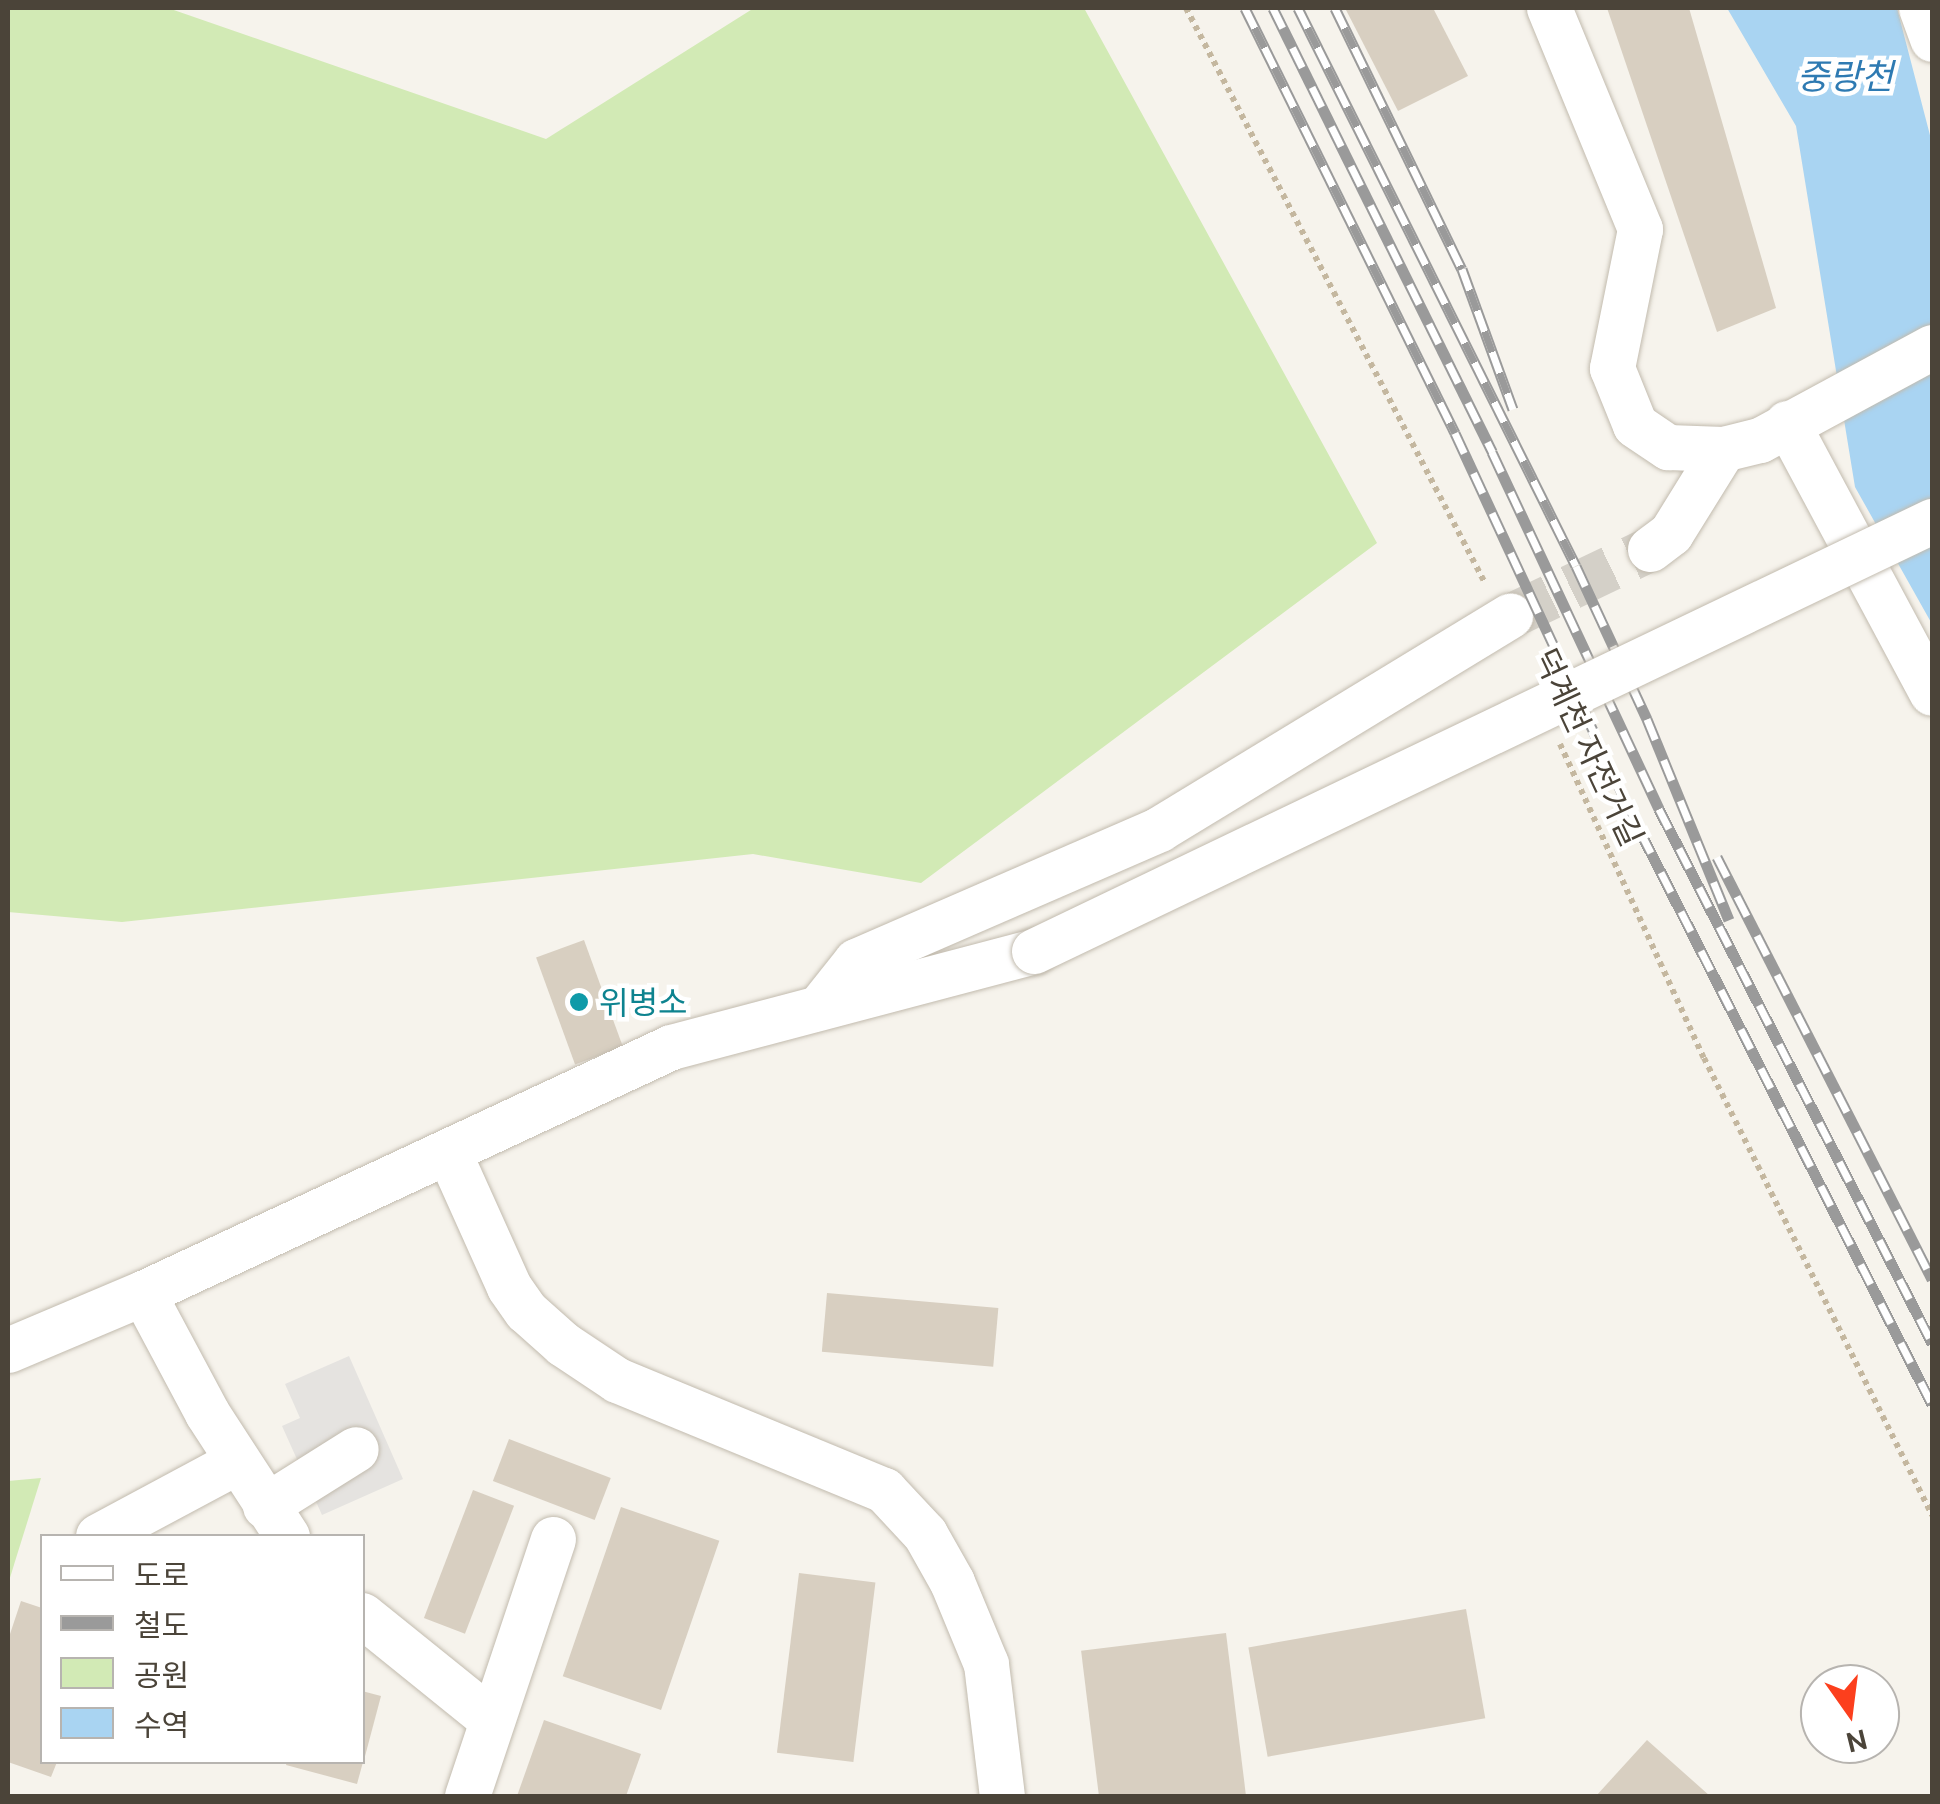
<!DOCTYPE html>
<html>
<head>
<meta charset="utf-8">
<style>
	body { margin:0 }
	#map { position:relative; width:1940px; height:1804px; overflow:hidden; background:#f6f3ec; font-family:Ubuntu,"Noto Sans KR",sans-serif }
	div>[style] { position:absolute }
	[style*='--x'] { left:calc(var(--x)*1px); top:calc(var(--y)*1px); width:calc(var(--w)*1px); rotate:calc(var(--a)*1deg) }
	.green>* { inset:0; background:#d2eab5 }
	.parking>* { inset:0; background:#e5e3e0 }
	.water>* { inset:0; background:#a9d4f2 }
	.building>* { inset:0; background:#d8cfc1; transform-origin:0 0 }
	.minor-tunnel>* { height:45px; margin-top:-22.5px; transform-origin:0; background:repeating-linear-gradient(90deg,#d4d0c8 0 45px,transparent 0 67px) }
	.path>* { height:6px; margin-top:-3px; transform-origin:0; background:repeating-linear-gradient(90deg,#c4b79f 0 5px,transparent 0 10px) }
	.roads { filter:drop-shadow(0 0 2px #c2bbae) drop-shadow(0 0 2px #c2bbae) }
	.minor>* { height:45px; margin:-22.5px; padding:0 22.5px; transform-origin:22.5px; border-radius:22.5px; background:#fff }
	.rail>* { height:11px; margin-top:-5.5px; transform-origin:0; background:repeating-linear-gradient(90deg,#fff 0 22px,#9a9a9a 0 44px); box-sizing:border-box; border-block:2px solid #9a9a9a }
	.bridges { filter:drop-shadow(0 0 2px #c2bbae) drop-shadow(0 0 2px #c2bbae) }
	.minor-bridge>* { height:45px; margin:-22.5px; padding:0 22.5px; transform-origin:22.5px; border-radius:22.5px; background:#fff }
	.dots>* { width:28px; height:28px; translate:-50% -50%; box-sizing:border-box; border:5px solid #fff; border-radius:50% }
	span { translate:-50% -50%; white-space:nowrap; text-align:center; line-height:1.15; -webkit-text-stroke:9px #fff; paint-order:stroke }
	.street-label { font-size:32px; color:#4b4439 }
	.culture-label { font-size:32px; color:#0d838f }
	.left { translate:0 -50%; text-align:left }
	.water-label { font-size:35px; color:#2e7ab2; font-style:italic }
	.frame { position:absolute; inset:0; border:10px solid #4b4439; pointer-events:none }
	.legend { position:absolute; left:40px; top:1534px; width:325px; height:230px; box-sizing:border-box; background:#fff; border:2px solid #b7b4b0; margin:0; padding:12px 18px; list-style:none; font-size:30px; color:#4b4439 }
	.legend li { display:flex; align-items:center; gap:20px; height:50px }
	.legend b { width:50px; border:2px solid #b7b4b0 }
	.north { position:absolute; left:1800px; top:1664px; width:100px; height:100px; box-sizing:border-box; background:#fff; border:2px solid #b7b4b0; border-radius:50%; rotate:166deg; font-size:28px; font-weight:700; line-height:40px; text-align:center; color:#4b4439 }
	.north::after { content:''; display:block; margin:auto; width:35px; height:45px; background:#fc3f1d; clip-path:polygon(50% 0,100% 100%,50% 72%,0 100%) }
</style>
</head>
<body>
<div id="map">
	<div class="green">
		<div style="clip-path:polygon(8px 8px,168px 8px,546px 139px,754px 8px,1084px 8px,1377px 543px,921px 883px,753px 854px,122px 922px,8px 912px)"></div>
		<div style="clip-path:polygon(41px 1478px,8px 1584px,8px 1481px)"></div>
	</div>
	<div class="parking">
		<div style="clip-path:polygon(349px 1356px,403px 1479px,322px 1515px,282px 1426px,300px 1418px,285px 1384px)"></div>
	</div>
	<div class="water">
		<div style="clip-path:polygon(1727px 8px,1897px 8px,1932px 143px,1932px 624px,1855px 487px,1796px 126px)"></div>
	</div>
	<div class="building">
		<div style="clip-path:polygon(1345px 8px,1433px 8px,1468px 76px,1398px 111px)"></div>
		<div style="clip-path:polygon(1607px 8px,1689px 8px,1776px 308px,1717px 332px)"></div>
		<div style="left:584px;top:940px;width:114px;height:51px;rotate:70deg"></div>
		<div style="left:827px;top:1293px;width:172px;height:59px;rotate:5deg"></div>
		<div style="left:509px;top:1439px;width:109px;height:45px;rotate:21deg"></div>
		<div style="left:473px;top:1490px;width:44px;height:137px;rotate:21deg"></div>
		<div style="left:621px;top:1507px;width:104px;height:179px;rotate:19deg"></div>
		<div style="left:799px;top:1573px;width:77px;height:181px;rotate:7deg"></div>
		<div style="clip-path:polygon(21px 1601px,42px 1608px,42px 1762px,57px 1762px,51px 1777px,8px 1762px,8px 1640px)"></div>
		<div style="left:1466px;top:1609px;width:111px;height:221px;rotate:80deg"></div>
		<div style="left:1226px;top:1633px;width:164px;height:146px;rotate:83deg"></div>
		<div style="clip-path:polygon(362px 1691px,381px 1696px,364px 1760px,362px 1760px)"></div>
		<div style="clip-path:polygon(544px 1720px,641px 1754px,626px 1796px,517px 1796px)"></div>
		<div style="clip-path:polygon(1647px 1740px,1710px 1796px,1596px 1796px)"></div>
		<div style="clip-path:polygon(287px 1762px,363px 1762px,357px 1784px,286px 1765px)"></div>
	</div>
	<div class="minor-tunnel">
		<div style="--x:1510;--y:616;--w:155;--a:-25.6"></div>
	</div>
	<div class="path">
		<div style="--x:1186;--y:8;--w:648;--a:62.53"></div>
		<div style="--x:1560;--y:744;--w:345;--a:65.4"></div>
		<div style="--x:1704;--y:1058;--w:511;--a:63.49"></div>
	</div>
	<div class="roads">
		<div class="minor">
			<div style="--x:1549;--y:8;--w:239;--a:67.6"></div>
			<div style="--x:1640;--y:229;--w:142;--a:101.4"></div>
			<div style="--x:1612;--y:368;--w:61;--a:68"></div>
			<div style="--x:1635;--y:425;--w:40;--a:34"></div>
			<div style="--x:1668;--y:447;--w:55;--a:2.1"></div>
			<div style="--x:1723;--y:449;--w:38;--a:-14"></div>
			<div style="--x:1760;--y:440;--w:196;--a:-28.4"></div>
			<div style="--x:1921;--y:8;--w:33;--a:70"></div>
			<div style="--x:1787;--y:423;--w:306;--a:61.8"></div>
			<div style="--x:1650;--y:549;--w:26;--a:-37"></div>
			<div style="--x:1671;--y:533;--w:99;--a:-58.2"></div>
			<div style="--x:821;--y:1005;--w:56;--a:-51.5"></div>
			<div style="--x:856;--y:961;--w:331;--a:-23.5"></div>
			<div style="--x:1159;--y:829;--w:411;--a:-31.3"></div>
			<div style="--x:448;--y:1151;--w:149;--a:65.8"></div>
			<div style="--x:509;--y:1287;--w:29;--a:55"></div>
			<div style="--x:526;--y:1311;--w:50;--a:41.7"></div>
			<div style="--x:563;--y:1344;--w:65;--a:33.7"></div>
			<div style="--x:617;--y:1380;--w:289;--a:22.4"></div>
			<div style="--x:884;--y:1490;--w:60;--a:47"></div>
			<div style="--x:925;--y:1534;--w:55;--a:60.6"></div>
			<div style="--x:952;--y:1582;--w:89;--a:67.5"></div>
			<div style="--x:986;--y:1664;--w:133;--a:83.1"></div>
			<div style="--x:143;--y:1293;--w:136;--a:61.9"></div>
			<div style="--x:207;--y:1413;--w:147;--a:57"></div>
			<div style="--x:8;--y:1350;--w:147;--a:-22.9"></div>
			<div style="--x:143;--y:1293;--w:582;--a:-24.98"></div>
			<div style="--x:671;--y:1047;--w:375;--a:-14.8"></div>
			<div style="--x:265;--y:1506;--w:107;--a:-32.1"></div>
			<div style="--x:98;--y:1536;--w:157;--a:-28.2"></div>
			<div style="--x:362;--y:1615;--w:167;--a:38.9"></div>
			<div style="--x:467;--y:1796;--w:271;--a:-71.5"></div>
		</div>
	</div>
	<div class="rail">
		<div style="--x:1245;--y:8;--w:474;--a:63.7"></div>
		<div style="--x:1455;--y:433;--w:441;--a:65.1"></div>
		<div style="--x:1641;--y:833;--w:641;--a:63"></div>
		<div style="--x:1273;--y:8;--w:495;--a:63.7"></div>
		<div style="--x:1492;--y:452;--w:394;--a:64.9"></div>
		<div style="--x:1659;--y:809;--w:600;--a:62.92"></div>
		<div style="--x:1298;--y:8;--w:623;--a:63.52"></div>
		<div style="--x:1576;--y:566;--w:169;--a:65.1"></div>
		<div style="--x:1647;--y:719;--w:217;--a:67.8"></div>
		<div style="--x:1335;--y:8;--w:290;--a:64.1"></div>
		<div style="--x:1462;--y:269;--w:149;--a:70"></div>
		<div style="--x:1717;--y:857;--w:474;--a:63"></div>
	</div>
	<div class="bridges">
		<div class="minor-bridge">
			<div style="--x:1034;--y:951;--w:996;--a:-25.59"></div>
		</div>
	</div>
	<div class="dots">
		<div style="left:579px;top:1002px;background:#0f9aa8"></div>
	</div>
	<div class="street-label">
		<span style="left:1589px;top:747px;rotate:65deg">덕계천 자전거길</span>
	</div>
	<div class="culture-label">
		<span class="left" style="left:599px;top:1002px">위병소</span>
	</div>
	<div class="water-label">
		<span style="left:1845px;top:76px">중랑천</span>
	</div>
	<div class="frame"></div>
	<ul class="legend">
	<li><b style="height:12px;background:#fff"></b>도로</li>
	<li><b style="height:12px;background:#9a9a9a"></b>철도</li>
	<li><b style="height:28px;background:#d2eab5"></b>공원</li>
	<li><b style="height:28px;background:#a9d4f2"></b>수역</li>
	</ul>
	<div class="north">N</div>
</div>
</body>
</html>
